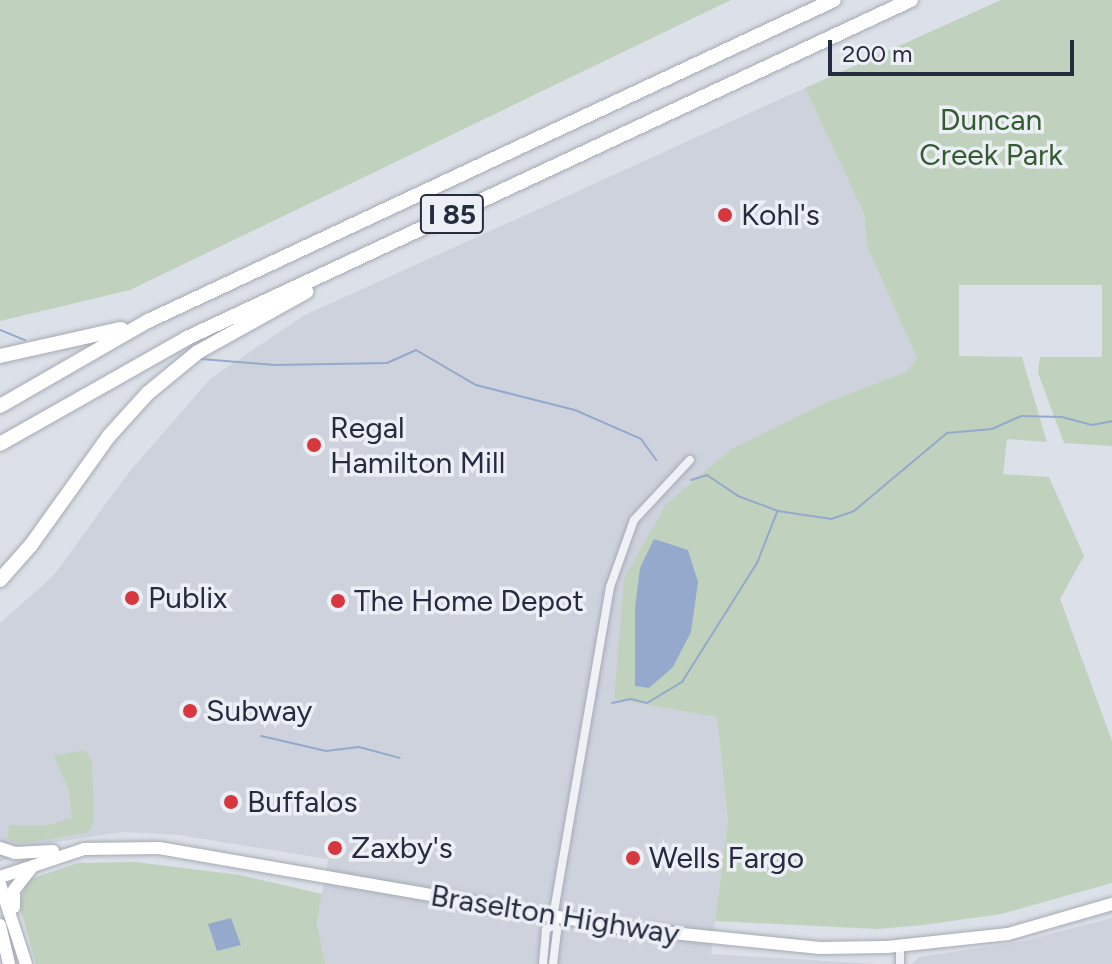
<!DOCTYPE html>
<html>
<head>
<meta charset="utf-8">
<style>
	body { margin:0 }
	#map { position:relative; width:1112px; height:964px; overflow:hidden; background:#dce0e8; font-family:Figtree,sans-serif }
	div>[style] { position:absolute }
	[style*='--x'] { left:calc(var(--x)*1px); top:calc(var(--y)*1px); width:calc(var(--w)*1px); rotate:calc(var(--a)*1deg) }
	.built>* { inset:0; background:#ced2dd }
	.green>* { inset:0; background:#c0d2bd }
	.water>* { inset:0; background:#94a9cb }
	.stream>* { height:2px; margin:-1px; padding:0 1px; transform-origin:1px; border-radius:1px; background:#94a9cb }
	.roads { filter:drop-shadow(0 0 2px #a5aab5) drop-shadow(0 0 2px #a5aab5) }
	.street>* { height:8px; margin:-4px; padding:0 4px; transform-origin:4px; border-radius:4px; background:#eff1f6 }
	.secondary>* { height:12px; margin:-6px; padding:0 6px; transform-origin:6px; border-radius:6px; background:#fff }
	.highway>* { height:14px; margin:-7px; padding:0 7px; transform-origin:7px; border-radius:7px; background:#fff }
	.dots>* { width:22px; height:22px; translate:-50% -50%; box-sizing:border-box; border:4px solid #eceff5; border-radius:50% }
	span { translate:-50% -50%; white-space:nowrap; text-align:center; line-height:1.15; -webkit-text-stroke:7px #eceff5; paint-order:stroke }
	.shield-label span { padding:2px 6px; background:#eceff5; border:2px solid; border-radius:6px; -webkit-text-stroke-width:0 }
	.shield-label { font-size:28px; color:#252c3f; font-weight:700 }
	.park-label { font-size:30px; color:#355c31 }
	.poi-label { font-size:30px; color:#252c3f }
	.left { translate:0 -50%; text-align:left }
	.street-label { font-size:30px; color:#252c3f }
	.scale { position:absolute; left:828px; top:40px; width:246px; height:36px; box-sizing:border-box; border:4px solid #252c3f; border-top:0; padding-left:10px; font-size:24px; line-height:28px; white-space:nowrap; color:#252c3f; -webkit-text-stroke:6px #eceff5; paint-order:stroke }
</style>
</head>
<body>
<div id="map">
	<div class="built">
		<div style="clip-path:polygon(805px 88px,864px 214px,867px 246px,917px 358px,906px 372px,827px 402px,614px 699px,717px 716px,728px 822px,711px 954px,876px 964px,325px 964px,317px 923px,328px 859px,179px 835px,122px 832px,36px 845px,0 862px,0 623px,54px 575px,129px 472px,211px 378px,303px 316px)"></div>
		<div style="clip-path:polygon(1112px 918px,1112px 964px,912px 964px,919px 957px,1020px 942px)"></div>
	</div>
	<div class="green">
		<div style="clip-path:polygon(0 0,731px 0,130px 290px,0 321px)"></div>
		<div style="clip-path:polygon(1001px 0,1112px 0,1112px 446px,1064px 443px,1038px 373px,1040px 357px,1102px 357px,1102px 285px,959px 285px,959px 356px,1022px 357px,1047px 442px,1007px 439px,1003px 474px,1049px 477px,1084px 556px,1060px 599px,1112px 741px,1112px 883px,1001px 914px,923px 925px,877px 929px,715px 921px,728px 822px,717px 717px,614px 699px,624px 579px,666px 504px,732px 449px,827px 402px,906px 372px,917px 358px,867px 246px,864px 214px,805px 88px)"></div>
		<div style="clip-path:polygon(84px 750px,92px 760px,94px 822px,87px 833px,24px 843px,7px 840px,9px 825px,44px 826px,72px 818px,69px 791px,54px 756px)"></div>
		<div style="clip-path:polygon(136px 862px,240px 875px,322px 894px,317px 923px,325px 964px,36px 964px,20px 908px,25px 881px,77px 863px)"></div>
	</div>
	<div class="water">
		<div style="clip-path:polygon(654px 539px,688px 550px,698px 582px,691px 632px,673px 667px,649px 688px,635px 686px,635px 608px,640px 568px)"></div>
		<div style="clip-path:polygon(231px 918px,241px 945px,217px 951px,208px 924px)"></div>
	</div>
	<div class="stream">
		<div style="--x:0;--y:330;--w:27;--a:22"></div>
		<div style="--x:201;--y:359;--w:74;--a:4.6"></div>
		<div style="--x:275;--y:365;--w:112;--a:-1"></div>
		<div style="--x:387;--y:363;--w:32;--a:-24"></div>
		<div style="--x:416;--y:350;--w:69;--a:30.3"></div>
		<div style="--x:476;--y:385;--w:102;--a:14.2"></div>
		<div style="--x:575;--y:410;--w:72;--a:23.7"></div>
		<div style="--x:641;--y:439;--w:26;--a:54"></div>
		<div style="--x:691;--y:480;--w:17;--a:-17"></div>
		<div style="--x:707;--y:475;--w:37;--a:34"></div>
		<div style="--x:738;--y:496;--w:43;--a:20.6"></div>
		<div style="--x:778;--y:511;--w:54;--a:8.6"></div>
		<div style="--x:831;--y:519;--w:24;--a:-19"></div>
		<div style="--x:854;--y:511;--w:121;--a:-40"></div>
		<div style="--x:947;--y:433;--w:45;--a:-5.1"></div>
		<div style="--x:992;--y:429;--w:32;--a:-24"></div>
		<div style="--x:1021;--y:416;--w:41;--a:1.4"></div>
		<div style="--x:1062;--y:417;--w:31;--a:15"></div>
		<div style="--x:1092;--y:425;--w:20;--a:-11"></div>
		<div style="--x:612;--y:703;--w:19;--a:-12"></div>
		<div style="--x:631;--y:699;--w:16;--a:14"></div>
		<div style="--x:647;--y:703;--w:41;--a:-31"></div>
		<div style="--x:682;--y:682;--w:141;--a:-57.8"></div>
		<div style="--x:757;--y:563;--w:55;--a:-68.6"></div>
		<div style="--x:261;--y:736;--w:67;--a:13"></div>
		<div style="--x:326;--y:751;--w:33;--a:-7"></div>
		<div style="--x:359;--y:747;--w:42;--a:15"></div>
	</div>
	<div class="roads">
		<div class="street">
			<div style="--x:900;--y:946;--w:18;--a:90"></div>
			<div style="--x:543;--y:964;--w:34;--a:-85"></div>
			<div style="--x:546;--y:930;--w:9;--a:-36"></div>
			<div style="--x:553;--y:964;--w:33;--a:-83"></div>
			<div style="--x:557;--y:931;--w:15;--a:-106"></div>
			<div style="--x:553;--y:917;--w:335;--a:-80.2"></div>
			<div style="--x:610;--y:587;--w:71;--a:-70.3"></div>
			<div style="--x:634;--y:520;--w:82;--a:-47"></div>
		</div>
		<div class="secondary">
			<div style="--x:0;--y:848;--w:16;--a:18"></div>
			<div style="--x:15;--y:853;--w:38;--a:-3"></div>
			<div style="--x:0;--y:877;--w:89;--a:-18.4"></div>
			<div style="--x:84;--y:849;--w:75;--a:-0.8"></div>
			<div style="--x:159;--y:848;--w:471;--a:9.8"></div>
			<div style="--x:623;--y:928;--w:198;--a:5.8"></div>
			<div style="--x:820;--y:948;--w:67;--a:-0.9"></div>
			<div style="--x:887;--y:947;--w:122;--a:-6.1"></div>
			<div style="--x:1008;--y:934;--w:108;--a:-16.1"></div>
			<div style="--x:0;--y:884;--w:84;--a:72"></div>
			<div style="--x:14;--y:907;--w:17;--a:-90"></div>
			<div style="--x:14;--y:890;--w:28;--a:-52"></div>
			<div style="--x:0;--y:925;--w:40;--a:77"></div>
		</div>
		<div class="highway">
			<div style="--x:0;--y:356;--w:124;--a:-12.6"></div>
			<div style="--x:0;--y:406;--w:171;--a:-29.9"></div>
			<div style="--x:148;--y:321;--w:757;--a:-25.08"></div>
			<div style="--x:0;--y:444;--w:215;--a:-29.5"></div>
			<div style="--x:187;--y:338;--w:799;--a:-25.03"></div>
			<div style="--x:0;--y:580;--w:47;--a:-48.5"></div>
			<div style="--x:31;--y:545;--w:134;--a:-54.4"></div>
			<div style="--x:109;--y:436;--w:58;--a:-47.8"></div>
			<div style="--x:148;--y:393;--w:65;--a:-39.4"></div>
			<div style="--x:198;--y:352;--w:124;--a:-29.1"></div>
		</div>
	</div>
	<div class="dots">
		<div style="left:725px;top:215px;background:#d7373f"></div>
		<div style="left:314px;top:445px;background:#d7373f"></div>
		<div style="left:132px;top:598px;background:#d7373f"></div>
		<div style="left:338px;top:601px;background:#d7373f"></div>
		<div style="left:190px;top:711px;background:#d7373f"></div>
		<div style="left:231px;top:802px;background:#d7373f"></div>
		<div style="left:335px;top:848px;background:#d7373f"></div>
		<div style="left:633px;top:858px;background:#d7373f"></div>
	</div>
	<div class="shield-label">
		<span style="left:452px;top:214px">I 85</span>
	</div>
	<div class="park-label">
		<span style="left:991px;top:137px">Duncan<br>Creek Park</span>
	</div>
	<div class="poi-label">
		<span class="left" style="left:741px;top:215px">Kohl's</span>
		<span class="left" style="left:330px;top:445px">Regal<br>Hamilton Mill</span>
		<span class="left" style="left:148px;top:598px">Publix</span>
		<span class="left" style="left:354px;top:601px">The Home Depot</span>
		<span class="left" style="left:206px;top:711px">Subway</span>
		<span class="left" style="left:247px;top:802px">Buffalos</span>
		<span class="left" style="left:351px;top:848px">Zaxby's</span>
		<span class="left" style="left:649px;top:858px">Wells Fargo</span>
	</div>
	<div class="street-label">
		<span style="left:555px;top:915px;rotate:9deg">Braselton Highway</span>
	</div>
	<div class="scale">200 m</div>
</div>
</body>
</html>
